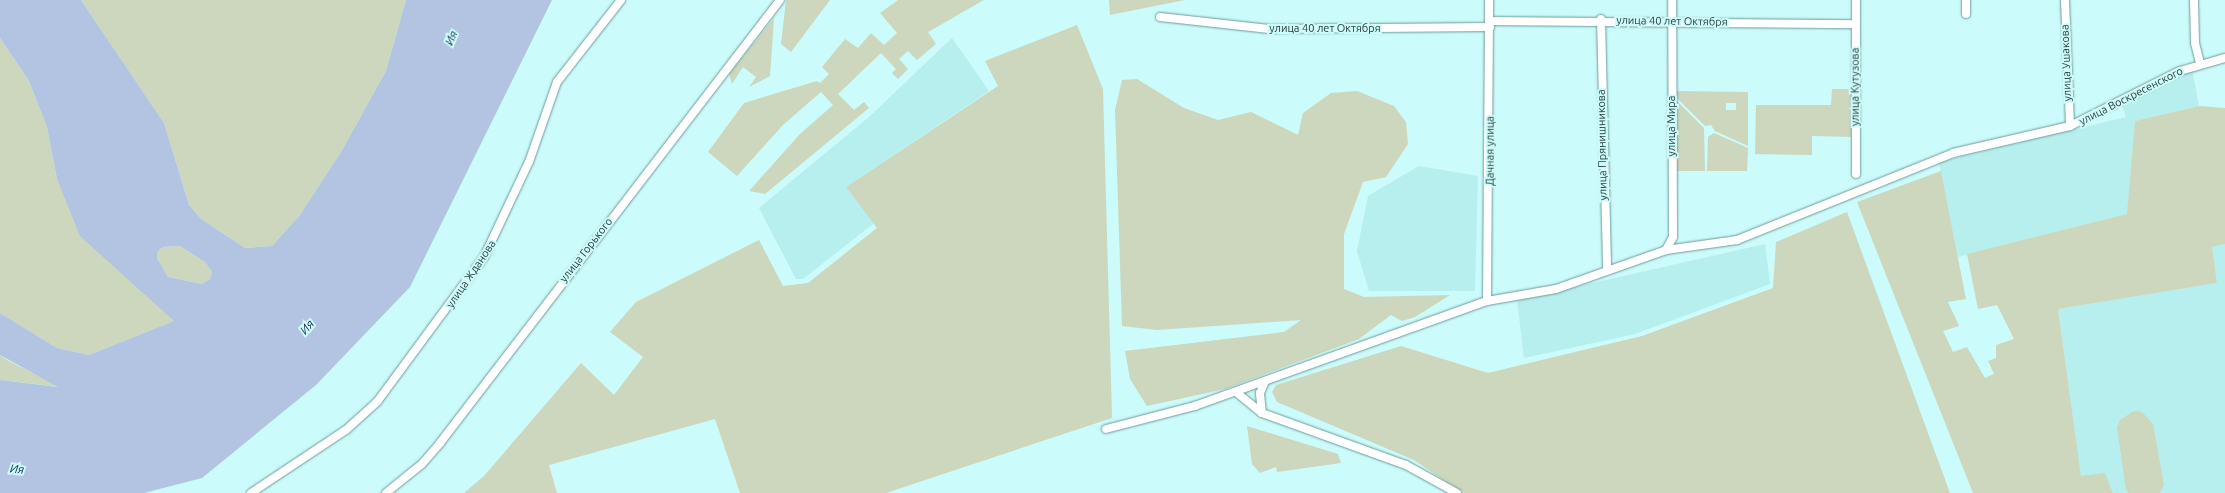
<!DOCTYPE html>
<html>
<head>
<meta charset="utf-8">
<style>
	body { margin:0 }
	#map { position:relative; width:2225px; height:493px; overflow:hidden; background:#cbfbfa; font-family:Ubuntu,sans-serif }
	div>[style] { position:absolute }
	[style*='--x'] { left:calc(var(--x)*1px); top:calc(var(--y)*1px); width:calc(var(--w)*1px); rotate:calc(var(--a)*1deg) }
	.built>* { inset:0; background:#b6efee }
	.green>* { inset:0; background:#ccd7bd }
	.water>* { inset:0; background:#b3c3e2 }
	.roads { filter:drop-shadow(0 0 1px #6d9b9a) drop-shadow(0 0 1px #6d9b9a) }
	.minor>* { height:8px; margin:-4px; padding:0 4px; transform-origin:4px; border-radius:4px; background:#fff }
	span { translate:-50% -50%; white-space:nowrap; text-align:center; line-height:1.15; -webkit-text-stroke:4px #cbfbfa; paint-order:stroke }
	.street-label { font-size:11px; color:#2a3e3d }
	.water-label { font-size:12px; color:#1c2e57; font-style:italic }
</style>
</head>
<body>
<div id="map">
	<div class="built">
		<div style="clip-path:polygon(952px 38px,989px 91px,846px 187px,874px 223px,803px 279px,796px 279px,759px 208px,869px 117px)"></div>
		<div style="clip-path:polygon(2192px 68px,2199px 106px,2135px 121px,2128px 214px,1958px 257px,1939px 162px,2126px 117px,2122px 105px)"></div>
		<div style="clip-path:polygon(1419px 166px,1478px 176px,1475px 291px,1369px 291px,1357px 251px,1368px 196px)"></div>
		<div style="clip-path:polygon(1765px 244px,1770px 284px,1635px 334px,1524px 358px,1517px 300px)"></div>
		<div style="clip-path:polygon(2225px 244px,2225px 493px,2113px 493px,2105px 474px,2081px 477px,2058px 309px,2217px 283px,2212px 247px)"></div>
	</div>
	<div class="green">
		<div style="clip-path:polygon(81px 0,406px 0,386px 71px,341px 152px,300px 215px,272px 246px,245px 248px,201px 219px,189px 205px,164px 123px)"></div>
		<div style="clip-path:polygon(786px 0,830px 0,791px 52px,781px 44px)"></div>
		<div style="clip-path:polygon(898px 0,984px 0,928px 32px,936px 44px,917px 60px,908px 51px,899px 59px,908px 69px,898px 79px,892px 73px,896px 69px,881px 53px,838px 94px,854px 110px,864px 102px,869px 108px,765px 194px,749px 191px,800px 134px,833px 105px,821px 92px,783px 125px,737px 176px,708px 152px,744px 103px,817px 81px,820px 83px,829px 74px,822px 67px,845px 39px,858px 48px,871px 33px,884px 45px,897px 33px,880px 13px)"></div>
		<div style="clip-path:polygon(1109px 0,1185px 0,1110px 15px)"></div>
		<div style="clip-path:polygon(774px 18px,770px 76px,749px 87px,756px 77px,743px 67px,732px 84px,729px 74px)"></div>
		<div style="clip-path:polygon(1077px 25px,1103px 89px,1112px 418px,886px 493px,740px 493px,715px 419px,549px 465px,557px 493px,464px 493px,484px 476px,581px 363px,614px 395px,643px 357px,610px 332px,636px 302px,759px 240px,783px 286px,808px 283px,877px 228px,846px 187px,998px 86px,985px 61px)"></div>
		<div style="clip-path:polygon(0 38px,29px 81px,47px 127px,57px 179px,134px 282px,174px 321px,89px 355px,57px 348px,0 313px)"></div>
		<div style="clip-path:polygon(1137px 79px,1184px 108px,1218px 120px,1251px 112px,1298px 135px,1303px 113px,1331px 93px,1357px 91px,1394px 106px,1406px 122px,1408px 144px,1386px 177px,1363px 182px,1344px 234px,1344px 289px,1364px 297px,1450px 295px,1415px 317px,1402px 321px,1391px 315px,1359px 339px,1225px 389px,1147px 406px,1130px 379px,1125px 351px,1284px 332px,1301px 320px,1157px 330px,1122px 326px,1115px 110px,1122px 80px)"></div>
		<div style="clip-path:polygon(1832px 89px,1851px 89px,1851px 137px,1812px 136px,1812px 155px,1755px 154px,1756px 105px,1831px 105px)"></div>
		<div style="clip-path:polygon(evenodd,1677px 91px,1748px 92px,1748px 146px,1715px 131px,1711px 125px,1705px 126px,1677px 98px,1677px 91px,1726px 103px,1736px 103px,1736px 110px,1726px 110px,1726px 103px)"></div>
		<div style="clip-path:polygon(1677px 101px,1704px 128px,1705px 171px,1677px 171px)"></div>
		<div style="clip-path:polygon(2199px 106px,2225px 108px,2225px 244px,2212px 247px,2217px 283px,2058px 309px,2081px 476px,2105px 473px,2113px 493px,1973px 493px,1857px 202px,1941px 171px,1966px 299px,1948px 302px,1959px 326px,1943px 331px,1953px 352px,1967px 347px,1985px 378px,1994px 374px,1988px 361px,1996px 358px,1996px 345px,2014px 339px,1997px 305px,1978px 309px,1967px 254px,2127px 214px,2135px 121px)"></div>
		<div style="clip-path:polygon(1714px 133px,1748px 148px,1747px 171px,1707px 171px,1708px 137px)"></div>
		<div style="clip-path:polygon(1847px 212px,1950px 493px,1463px 493px,1414px 460px,1277px 402px,1272px 392px,1276px 385px,1401px 346px,1488px 373px,1642px 336px,1773px 288px,1776px 242px)"></div>
		<div style="clip-path:polygon(180px 246px,205px 262px,212px 272px,210px 279px,202px 284px,168px 277px,157px 258px,158px 251px,163px 247px)"></div>
		<div style="clip-path:polygon(0 355px,7px 360px,60px 387px,0 380px)"></div>
		<div style="clip-path:polygon(2134px 411px,2142px 412px,2153px 424px,2164px 485px,2160px 493px,2129px 493px,2126px 490px,2117px 428px,2120px 420px)"></div>
		<div style="clip-path:polygon(1247px 426px,1338px 454px,1341px 463px,1277px 472px,1276px 467px,1260px 473px,1252px 464px)"></div>
	</div>
	<div class="water">
		<div style="clip-path:polygon(evenodd,0 0,81px 0,164px 123px,189px 205px,201px 219px,245px 248px,272px 246px,300px 215px,341px 152px,386px 71px,406px 0,552px 0,410px 287px,316px 385px,202px 478px,144px 493px,0 493px,0 380px,58px 387px,0 355px,0 313px,57px 348px,89px 355px,174px 321px,80px 236px,57px 179px,47px 127px,29px 81px,0 38px,0 0,180px 246px,205px 262px,212px 272px,210px 279px,202px 284px,168px 277px,157px 258px,158px 251px,163px 247px,180px 246px)"></div>
	</div>
	<div class="roads">
		<div class="minor">
			<div style="--x:2065;--y:0;--w:126;--a:87.7"></div>
			<div style="--x:2194;--y:0;--w:43;--a:88.7"></div>
			<div style="--x:2195;--y:43;--w:21;--a:76"></div>
			<div style="--x:1966;--y:14;--w:14;--a:-90"></div>
			<div style="--x:1160;--y:17;--w:110;--a:6.3"></div>
			<div style="--x:1269;--y:29;--w:221;--a:-0.5"></div>
			<div style="--x:1601;--y:19;--w:251;--a:88.6"></div>
			<div style="--x:1490;--y:21;--w:365;--a:0.5"></div>
			<div style="--x:1856;--y:174;--w:174;--a:-90"></div>
			<div style="--x:1666;--y:250;--w:15;--a:-62"></div>
			<div style="--x:1673;--y:237;--w:237;--a:-90.2"></div>
			<div style="--x:1487;--y:301;--w:301;--a:-89.6"></div>
			<div style="--x:1236;--y:392;--w:33;--a:39"></div>
			<div style="--x:1262;--y:413;--w:153;--a:19.9"></div>
			<div style="--x:1406;--y:465;--w:58;--a:28.8"></div>
			<div style="--x:1262;--y:413;--w:20;--a:-96"></div>
			<div style="--x:1260;--y:393;--w:13;--a:-67"></div>
			<div style="--x:1106;--y:429;--w:92;--a:-14.5"></div>
			<div style="--x:1195;--y:406;--w:310;--a:-19.8"></div>
			<div style="--x:1487;--y:301;--w:70;--a:-9.9"></div>
			<div style="--x:1556;--y:289;--w:117;--a:-19.5"></div>
			<div style="--x:1666;--y:250;--w:72;--a:-8"></div>
			<div style="--x:1737;--y:240;--w:233;--a:-21.9"></div>
			<div style="--x:1953;--y:153;--w:120;--a:-13"></div>
			<div style="--x:2070;--y:126;--w:123;--a:-26.6"></div>
			<div style="--x:2180;--y:71;--w:47;--a:-16.1"></div>
			<div style="--x:251;--y:493;--w:114;--a:-33.6"></div>
			<div style="--x:346;--y:430;--w:42;--a:-42.1"></div>
			<div style="--x:377;--y:402;--w:180;--a:-53.6"></div>
			<div style="--x:484;--y:257;--w:105;--a:-64.7"></div>
			<div style="--x:529;--y:162;--w:85;--a:-70.7"></div>
			<div style="--x:557;--y:82;--w:104;--a:-52"></div>
			<div style="--x:386;--y:493;--w:46;--a:-38.9"></div>
			<div style="--x:422;--y:464;--w:28;--a:-49"></div>
			<div style="--x:440;--y:443;--w:558;--a:-52.49"></div>
		</div>
	</div>
	<div class="street-label">
		<span style="left:1672px;top:21px;rotate:1deg">улица 40 лет Октября</span>
		<span style="left:1325px;top:28px">улица 40 лет Октября</span>
		<span style="left:2066px;top:63px;rotate:-92deg">улица Ушакова</span>
		<span style="left:1855px;top:87px;rotate:-90deg">улица Кутузова</span>
		<span style="left:2131px;top:96px;rotate:-27deg">улица Воскресенского</span>
		<span style="left:1671px;top:126px;rotate:-90deg">улица Мира</span>
		<span style="left:1602px;top:145px;rotate:-91deg">улица Прянишникова</span>
		<span style="left:1490px;top:151px;rotate:-90deg">Дачная улица</span>
		<span style="left:586px;top:250px;rotate:-52deg">улица Горького</span>
		<span style="left:471px;top:274px;rotate:-56deg">улица Жданова</span>
	</div>
	<div class="water-label">
		<span style="left:451px;top:38px;rotate:-68deg">Ия</span>
		<span style="left:307px;top:327px;rotate:-49deg">Ия</span>
		<span style="left:17px;top:469px;rotate:5deg">Ия</span>
	</div>
</div>
</body>
</html>
